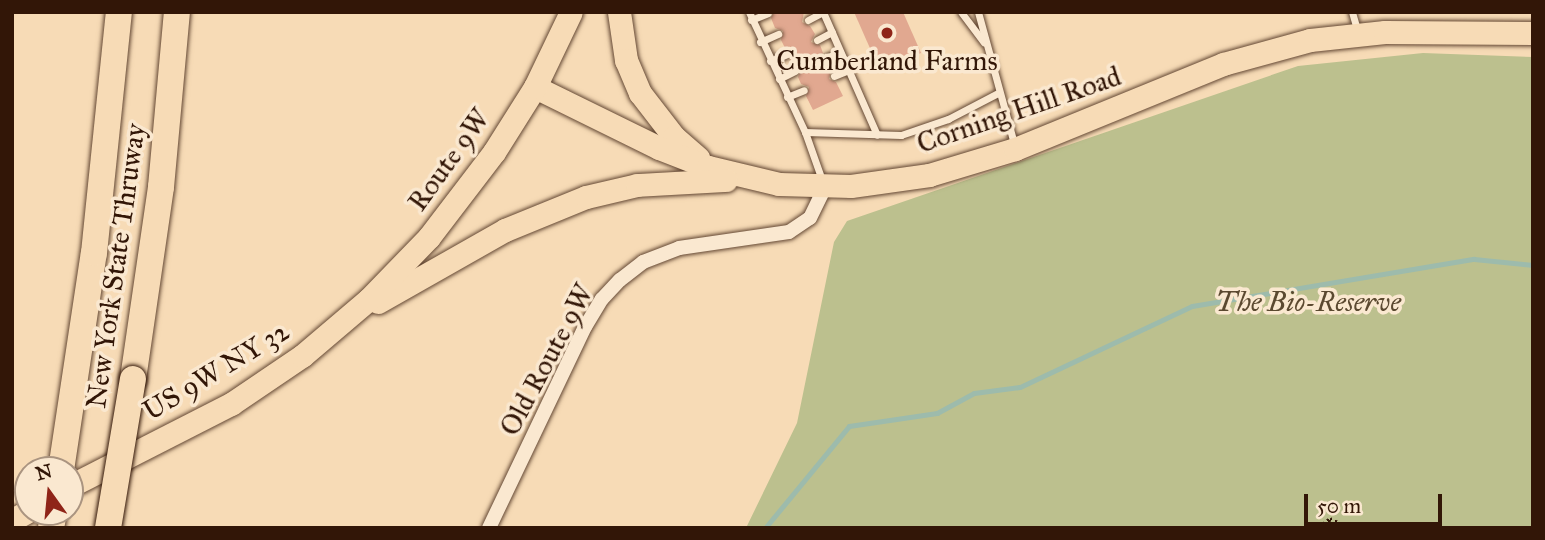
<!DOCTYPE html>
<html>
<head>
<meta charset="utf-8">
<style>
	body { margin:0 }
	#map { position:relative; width:1545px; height:540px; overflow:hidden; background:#f7dbb6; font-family:"IM FELL Great Primer",serif }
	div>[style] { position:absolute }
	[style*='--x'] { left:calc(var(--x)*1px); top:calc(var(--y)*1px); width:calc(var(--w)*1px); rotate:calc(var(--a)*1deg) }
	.green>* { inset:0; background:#bcc08e }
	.stream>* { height:5px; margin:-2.5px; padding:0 2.5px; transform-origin:2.5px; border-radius:2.5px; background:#9dbbac }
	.building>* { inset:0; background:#e1a890 }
	.path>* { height:3.5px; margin-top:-1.75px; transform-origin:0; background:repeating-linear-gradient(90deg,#321607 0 2px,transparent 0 5.5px) }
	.roads { filter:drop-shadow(0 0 2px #634733) drop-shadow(0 0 2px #634733) }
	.lane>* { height:7px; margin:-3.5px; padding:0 3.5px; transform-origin:3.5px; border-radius:3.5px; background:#fae8d0 }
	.street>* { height:14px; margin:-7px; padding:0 7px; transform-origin:7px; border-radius:7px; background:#fae8d0 }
	.primary>* { height:23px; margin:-11.5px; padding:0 11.5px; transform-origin:11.5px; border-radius:11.5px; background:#f7dbb6 }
	.highway>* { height:26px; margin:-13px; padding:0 13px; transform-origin:13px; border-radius:13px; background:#f7dbb6 }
	.bridges { filter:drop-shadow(0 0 2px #321607) drop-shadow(0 0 2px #321607) }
	.highway-bridge>* { height:26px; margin:-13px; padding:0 13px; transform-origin:13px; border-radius:13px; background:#f7dbb6 }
	.dots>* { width:19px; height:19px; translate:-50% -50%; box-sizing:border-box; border:4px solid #fae8d0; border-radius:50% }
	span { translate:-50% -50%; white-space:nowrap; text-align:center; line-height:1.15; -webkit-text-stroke:7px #fae8d0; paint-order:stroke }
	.poi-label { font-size:28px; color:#321607 }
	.street-label { font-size:28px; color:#321607 }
	.park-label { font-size:28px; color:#5b4930; font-style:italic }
	.frame { position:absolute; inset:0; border:14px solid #321607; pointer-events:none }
	.north { position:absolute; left:14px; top:456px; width:70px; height:70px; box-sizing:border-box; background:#fae8d0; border:2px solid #aa9480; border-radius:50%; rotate:345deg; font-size:19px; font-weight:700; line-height:28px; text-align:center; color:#321607 }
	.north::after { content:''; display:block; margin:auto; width:24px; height:32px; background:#8f2418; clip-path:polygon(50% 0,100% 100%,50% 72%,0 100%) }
	.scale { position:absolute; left:1304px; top:494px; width:138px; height:32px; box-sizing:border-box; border:4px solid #321607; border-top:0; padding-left:9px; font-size:21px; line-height:24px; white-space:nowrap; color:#321607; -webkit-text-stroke:5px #fae8d0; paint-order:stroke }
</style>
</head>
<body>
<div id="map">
	<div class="green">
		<div style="clip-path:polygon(1423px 53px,1533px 57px,1533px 528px,746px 528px,797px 423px,834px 242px,847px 221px,1298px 66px)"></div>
	</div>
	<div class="stream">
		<div style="--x:765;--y:528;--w:132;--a:-50.5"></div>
		<div style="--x:849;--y:426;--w:89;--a:-8.4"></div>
		<div style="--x:937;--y:413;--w:42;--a:-28.4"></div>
		<div style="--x:974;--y:393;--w:46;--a:-7.4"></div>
		<div style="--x:1020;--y:387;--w:190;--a:-25.2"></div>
		<div style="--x:1192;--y:306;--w:286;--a:-9.5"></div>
		<div style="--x:1474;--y:259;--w:59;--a:5.8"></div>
	</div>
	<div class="building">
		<div style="clip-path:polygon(774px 12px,804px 12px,802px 22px,810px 26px,815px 34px,811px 42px,820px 45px,823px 53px,821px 61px,828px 64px,831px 71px,829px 79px,836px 82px,843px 96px,813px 110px,806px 96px,809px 87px,801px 84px,798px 77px,801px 69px,793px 65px,790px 59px,792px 51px,785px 48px,781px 40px,783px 31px,775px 28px,771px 18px)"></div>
		<div style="clip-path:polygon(854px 12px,903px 12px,921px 53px,880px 71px)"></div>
	</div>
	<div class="path">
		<div style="--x:1358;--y:526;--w:2;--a:90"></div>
		<div style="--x:1319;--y:528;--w:14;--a:-39"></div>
		<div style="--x:1330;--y:519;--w:9;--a:27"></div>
		<div style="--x:1338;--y:523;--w:5;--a:90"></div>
	</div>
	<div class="roads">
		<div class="lane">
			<div style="--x:749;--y:12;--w:132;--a:65"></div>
			<div style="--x:805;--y:132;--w:51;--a:70.5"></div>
			<div style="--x:823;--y:12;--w:134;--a:66.3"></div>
			<div style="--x:961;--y:12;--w:38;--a:53"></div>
			<div style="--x:978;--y:12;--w:140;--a:74.7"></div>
			<div style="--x:1352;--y:12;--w:19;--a:74"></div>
			<div style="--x:751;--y:20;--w:18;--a:-22"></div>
			<div style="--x:808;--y:20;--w:17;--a:-28"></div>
			<div style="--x:817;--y:40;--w:17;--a:-28"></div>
			<div style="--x:760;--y:42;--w:20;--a:-24"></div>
			<div style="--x:826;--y:58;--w:15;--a:-23"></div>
			<div style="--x:770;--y:61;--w:18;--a:-22"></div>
			<div style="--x:834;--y:76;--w:16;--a:-22"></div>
			<div style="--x:779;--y:79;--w:18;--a:-27"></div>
			<div style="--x:787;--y:97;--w:18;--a:-22"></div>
			<div style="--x:805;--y:132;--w:96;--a:1.8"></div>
			<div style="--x:901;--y:135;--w:50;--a:-18.8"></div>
			<div style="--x:948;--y:119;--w:56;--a:-27.5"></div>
		</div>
		<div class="street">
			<div style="--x:489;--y:528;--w:223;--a:-64.5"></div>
			<div style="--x:585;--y:327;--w:33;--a:-59"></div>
			<div style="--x:602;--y:299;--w:26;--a:-47"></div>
			<div style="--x:620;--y:280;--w:29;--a:-38"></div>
			<div style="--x:643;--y:262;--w:39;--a:-21"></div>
			<div style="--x:679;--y:248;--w:111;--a:-8.3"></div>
			<div style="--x:789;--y:232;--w:25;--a:-34"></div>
			<div style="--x:810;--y:218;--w:34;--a:-64"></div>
		</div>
		<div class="primary">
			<div style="--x:619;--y:12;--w:49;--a:81.7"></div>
			<div style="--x:626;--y:60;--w:36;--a:67"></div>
			<div style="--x:640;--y:93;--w:56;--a:52.3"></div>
			<div style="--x:674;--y:137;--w:32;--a:41"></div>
			<div style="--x:535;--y:87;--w:138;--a:26.2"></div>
			<div style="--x:659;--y:148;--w:53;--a:21.2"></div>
			<div style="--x:708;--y:167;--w:73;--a:13.5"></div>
			<div style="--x:779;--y:184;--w:72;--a:1.6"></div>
			<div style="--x:851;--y:186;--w:79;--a:-8"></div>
			<div style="--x:929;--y:175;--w:90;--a:-16.8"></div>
			<div style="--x:1015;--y:149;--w:225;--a:-22.2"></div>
			<div style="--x:1223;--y:64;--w:90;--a:-15.4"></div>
			<div style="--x:1310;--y:40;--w:75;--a:-6.1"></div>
			<div style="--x:1385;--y:32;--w:148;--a:0.4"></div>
			<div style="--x:378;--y:302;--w:146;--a:-29.6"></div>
			<div style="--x:505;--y:230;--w:87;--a:-22.2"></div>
			<div style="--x:586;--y:197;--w:52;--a:-13.2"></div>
			<div style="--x:637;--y:185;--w:89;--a:-3.2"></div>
			<div style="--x:70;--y:486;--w:181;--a:-27"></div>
			<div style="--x:231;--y:404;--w:86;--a:-34.1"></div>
			<div style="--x:302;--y:356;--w:88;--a:-40.4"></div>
			<div style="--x:369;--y:299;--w:86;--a:-45.9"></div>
			<div style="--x:429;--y:237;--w:107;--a:-52.6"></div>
			<div style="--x:494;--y:152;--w:77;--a:-57.8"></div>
			<div style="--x:535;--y:87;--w:83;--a:-64.4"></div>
			<div style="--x:12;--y:520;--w:18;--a:-29"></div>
		</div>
		<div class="highway">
			<div style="--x:133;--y:379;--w:194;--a:-81.7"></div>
			<div style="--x:161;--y:187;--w:176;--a:-84.8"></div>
			<div style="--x:61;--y:470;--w:219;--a:-81.4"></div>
			<div style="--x:94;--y:253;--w:242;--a:-84.1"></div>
			<div style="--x:51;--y:528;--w:16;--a:-79"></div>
		</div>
	</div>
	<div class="bridges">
		<div class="highway-bridge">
			<div style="--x:108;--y:528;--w:151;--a:-80.5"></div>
		</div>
	</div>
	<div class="dots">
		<div style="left:887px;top:33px;background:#8f2418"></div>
	</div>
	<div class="poi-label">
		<span style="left:887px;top:61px">Cumberland Farms</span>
	</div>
	<div class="street-label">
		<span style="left:1019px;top:110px;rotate:-19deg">Corning Hill Road</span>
		<span style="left:449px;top:160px;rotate:-54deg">Route 9W</span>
		<span style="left:116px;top:266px;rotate:-82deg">New York State Thruway</span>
		<span style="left:547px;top:360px;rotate:-62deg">Old Route 9W</span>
		<span style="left:216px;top:371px;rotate:-31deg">US 9W NY 32</span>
	</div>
	<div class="park-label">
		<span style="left:1308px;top:302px">The Bio-Reserve</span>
	</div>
	<div class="frame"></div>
	<div class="north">N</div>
	<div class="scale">50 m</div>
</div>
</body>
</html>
